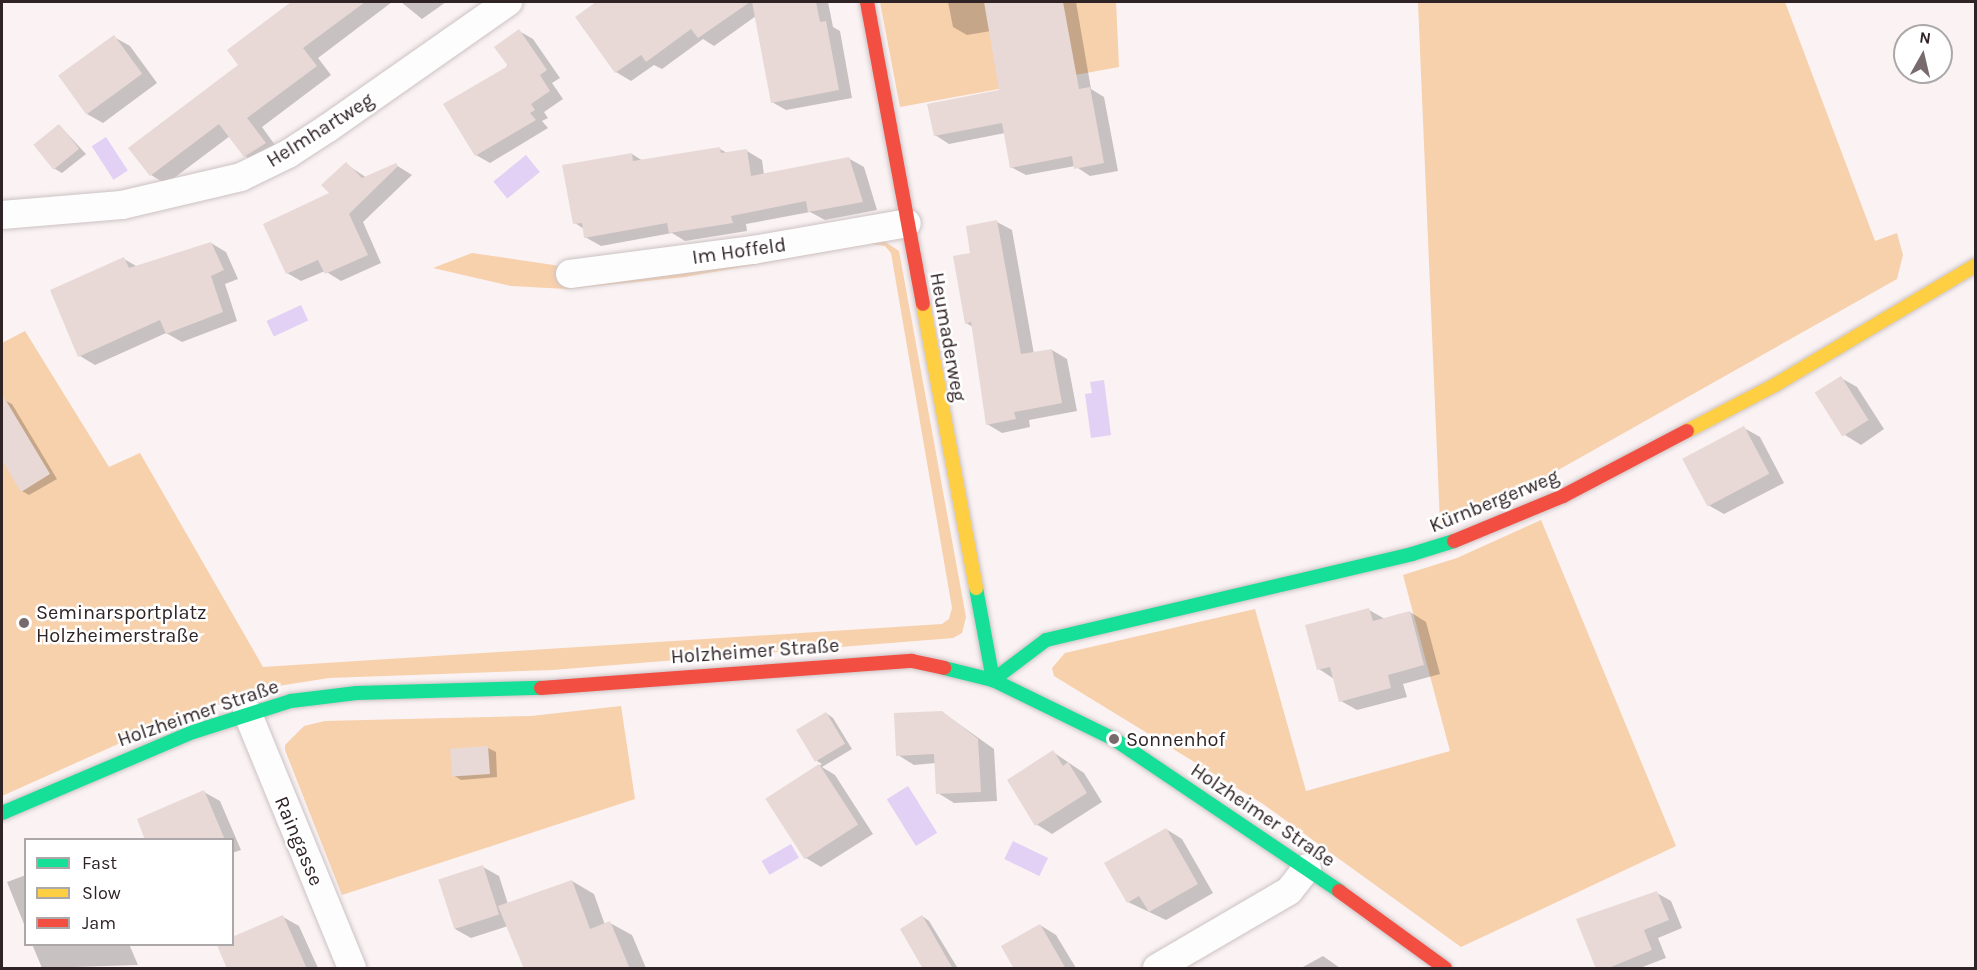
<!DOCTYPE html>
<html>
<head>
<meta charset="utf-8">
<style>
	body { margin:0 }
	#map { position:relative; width:1977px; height:970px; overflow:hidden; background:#faf2f3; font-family:Karla,sans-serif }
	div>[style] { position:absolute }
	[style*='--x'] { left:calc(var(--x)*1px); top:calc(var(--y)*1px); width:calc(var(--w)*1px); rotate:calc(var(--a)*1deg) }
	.green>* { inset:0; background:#f7d0ac }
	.water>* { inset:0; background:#e2d0f5; transform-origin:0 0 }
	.shadow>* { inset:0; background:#0003 }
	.building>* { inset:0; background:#e8d9d6; transform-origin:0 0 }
	.roads { filter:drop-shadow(0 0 2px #ccc2c4) drop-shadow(0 0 2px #ccc2c4) }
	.street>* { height:28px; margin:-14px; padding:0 14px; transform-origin:14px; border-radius:14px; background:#fefdfd }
	.fast>* { height:14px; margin:-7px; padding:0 7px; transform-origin:7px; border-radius:7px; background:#16e098 }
	.slow>* { height:14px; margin:-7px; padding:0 7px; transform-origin:7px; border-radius:7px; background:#ffcf43 }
	.jam>* { height:14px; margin:-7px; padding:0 7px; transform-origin:7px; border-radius:7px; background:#f24e42 }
	.dots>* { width:16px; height:16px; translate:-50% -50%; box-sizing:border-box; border:3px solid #fff; border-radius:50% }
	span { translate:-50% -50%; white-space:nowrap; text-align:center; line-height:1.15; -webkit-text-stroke:5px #fff; paint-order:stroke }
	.street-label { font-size:20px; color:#302326 }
	.poi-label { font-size:20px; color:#302326 }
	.left { translate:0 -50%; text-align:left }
	.frame { position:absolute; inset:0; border:3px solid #302326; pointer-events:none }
	.legend { position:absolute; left:24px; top:838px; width:210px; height:108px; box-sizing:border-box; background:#fff; border:2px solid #aca7a8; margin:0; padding:8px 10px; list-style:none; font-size:18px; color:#302326 }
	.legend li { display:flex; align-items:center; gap:12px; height:30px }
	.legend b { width:30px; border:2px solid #aca7a8 }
	.north { position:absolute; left:1893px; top:24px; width:60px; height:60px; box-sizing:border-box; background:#fff; border:2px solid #aca7a8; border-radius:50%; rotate:8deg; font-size:16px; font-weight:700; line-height:24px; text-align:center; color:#302326 }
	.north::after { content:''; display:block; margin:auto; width:21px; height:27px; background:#776b6e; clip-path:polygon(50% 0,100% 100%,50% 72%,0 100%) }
</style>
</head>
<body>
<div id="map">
	<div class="green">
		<div style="clip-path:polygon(880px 2px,1116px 2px,1119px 67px,900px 107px)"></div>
		<div style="clip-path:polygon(1418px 2px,1785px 2px,1875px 241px,1897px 233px,1903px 255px,1897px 279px,1519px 492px,1440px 523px)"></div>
		<div style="clip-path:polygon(881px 239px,899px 251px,966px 617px,962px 633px,953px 638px,552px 670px,329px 678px,278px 686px,176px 718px,2px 796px,2px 343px,25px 331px,109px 467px,140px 453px,263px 667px,942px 624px,949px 619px,952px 608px,891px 253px,885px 246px,871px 244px,685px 277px,567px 289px,511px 286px,433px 268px,472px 253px,560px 266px)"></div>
		<div style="clip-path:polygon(1541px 520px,1676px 846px,1461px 947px,1263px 804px,1054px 676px,1052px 668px,1065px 653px,1255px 609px,1306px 791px,1450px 751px,1403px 575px,1457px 558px)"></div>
		<div style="clip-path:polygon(621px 706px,635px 799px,342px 895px,285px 750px,285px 745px,304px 726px,325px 721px,531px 716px)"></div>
	</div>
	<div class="water">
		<div style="left:106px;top:137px;width:40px;height:17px;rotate:57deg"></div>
		<div style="left:526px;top:155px;width:22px;height:42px;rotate:51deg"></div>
		<div style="left:301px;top:305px;width:17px;height:38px;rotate:65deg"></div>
		<div style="clip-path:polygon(1104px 380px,1111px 435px,1091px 438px,1085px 394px,1092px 393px,1090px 382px)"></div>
		<div style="left:908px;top:786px;width:55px;height:25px;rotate:58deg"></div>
		<div style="left:1013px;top:841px;width:39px;height:20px;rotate:26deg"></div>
		<div style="left:791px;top:844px;width:16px;height:34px;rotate:60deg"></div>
	</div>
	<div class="shadow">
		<div style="clip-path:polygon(294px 2px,392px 2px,318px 58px,331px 75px,262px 127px,280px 152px,260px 165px,245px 156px,230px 136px,166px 184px,151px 175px,240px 66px,229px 50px)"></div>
		<div style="clip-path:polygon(401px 2px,446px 2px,422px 19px)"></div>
		<div style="clip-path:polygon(598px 2px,765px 2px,767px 5px,828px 2px,833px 27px,840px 31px,852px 98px,786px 110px,772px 102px,756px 16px,714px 46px,703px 39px,662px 69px,654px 65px,631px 81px,616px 72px,577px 17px)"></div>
		<div style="clip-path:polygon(948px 2px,1076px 2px,1091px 89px,1104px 97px,1118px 171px,1090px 176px,1075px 166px,1026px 175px,1011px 167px,1005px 133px,949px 144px,935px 135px,1001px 91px,991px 31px,967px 35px,953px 27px)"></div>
		<div style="clip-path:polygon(519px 31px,533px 39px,560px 78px,552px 83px,563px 99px,544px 112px,548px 118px,542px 121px,548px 128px,490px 163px,476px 155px)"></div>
		<div style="clip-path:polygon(114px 37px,130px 46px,157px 83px,103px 123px,87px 114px)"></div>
		<div style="clip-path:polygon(59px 125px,86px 154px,62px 173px,55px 169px)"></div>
		<div style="clip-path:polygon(720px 149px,729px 154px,747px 151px,762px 160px,764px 175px,848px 158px,864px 167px,877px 210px,825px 220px,810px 212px,746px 224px,747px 231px,685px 241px,672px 233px,601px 246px,585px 237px,584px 229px,575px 223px,632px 154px,643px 161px)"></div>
		<div style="clip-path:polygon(346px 164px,367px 178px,396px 165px,412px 175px,363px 222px,381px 263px,341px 281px,325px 271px,301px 281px,287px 273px)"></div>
		<div style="clip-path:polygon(997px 222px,1012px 230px,1034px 354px,1052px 350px,1067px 359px,1077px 411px,1029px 420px,1030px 427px,1002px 433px,987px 424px,973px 327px,966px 323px,972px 255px)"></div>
		<div style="clip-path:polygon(211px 243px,226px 252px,238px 279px,225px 284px,237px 321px,182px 342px,166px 333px,95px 365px,80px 356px,52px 291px,124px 259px,138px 267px)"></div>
		<div style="clip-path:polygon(1841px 378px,1857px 387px,1884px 429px,1861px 445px,1845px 435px)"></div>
		<div style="clip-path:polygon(4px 400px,12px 404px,57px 479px,29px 495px,22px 491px,2px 457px)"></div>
		<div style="clip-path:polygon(1744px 428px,1760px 437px,1784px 483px,1724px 514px,1708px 505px)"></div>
		<div style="clip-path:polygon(1369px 610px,1385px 619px,1410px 612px,1426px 622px,1440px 674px,1403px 684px,1407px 697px,1357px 710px,1341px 701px,1334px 679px,1319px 669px)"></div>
		<div style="clip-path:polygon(942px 712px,994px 749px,997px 801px,954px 803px,938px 793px,936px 763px,914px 765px,898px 755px)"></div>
		<div style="clip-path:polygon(826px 713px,833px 718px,852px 749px,822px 767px,835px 775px,873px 834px,821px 867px,806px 858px,767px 799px,822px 764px,817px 761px)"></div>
		<div style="clip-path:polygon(488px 748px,496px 752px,497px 777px,461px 780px,453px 775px)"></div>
		<div style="clip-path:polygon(1053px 752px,1084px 773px,1102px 802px,1052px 834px,1036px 824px)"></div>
		<div style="clip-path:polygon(204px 792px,220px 801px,241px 850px,232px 853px,232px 840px,147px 840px)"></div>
		<div style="clip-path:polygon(1166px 829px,1182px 839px,1213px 893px,1166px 920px,1128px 902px)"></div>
		<div style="clip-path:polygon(483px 867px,499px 876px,508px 904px,572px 881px,594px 894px,605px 925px,610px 923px,632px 935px,646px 968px,526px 968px,508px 926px,471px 938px,455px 929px)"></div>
		<div style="clip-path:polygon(26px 875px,26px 929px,7px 882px)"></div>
		<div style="clip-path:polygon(1657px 893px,1671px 901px,1682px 928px,1658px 938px,1666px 958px,1640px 968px,1597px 968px)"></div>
		<div style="clip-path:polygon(922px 916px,929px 921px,957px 967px,925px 968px)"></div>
		<div style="clip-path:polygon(283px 917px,299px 926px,318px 968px,229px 968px,219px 945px,232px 944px)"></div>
		<div style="clip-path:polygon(1040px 925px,1056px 935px,1076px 968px,1016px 968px)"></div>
		<div style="clip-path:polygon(32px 944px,129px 944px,138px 965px,42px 968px)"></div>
		<div style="clip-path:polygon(1323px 956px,1340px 968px,1301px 968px)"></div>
	</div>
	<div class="building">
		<div style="clip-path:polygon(291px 2px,365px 2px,303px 48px,317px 66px,247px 118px,266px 143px,244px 157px,219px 124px,150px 176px,128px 148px,238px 65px,227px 50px)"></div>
		<div style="clip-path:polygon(596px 2px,750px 2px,698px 38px,691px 29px,646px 62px,641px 55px,615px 73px,575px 17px)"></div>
		<div style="clip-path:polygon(752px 2px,816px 2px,820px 22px,826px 21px,839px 90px,771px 103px)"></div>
		<div style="clip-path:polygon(984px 2px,1063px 2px,1079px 89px,1090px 87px,1104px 163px,1074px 169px,1072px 156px,1010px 168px,1002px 123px,934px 136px,927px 104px,999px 90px)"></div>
		<div style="clip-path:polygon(519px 29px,547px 70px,540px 75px,550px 91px,531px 104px,535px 110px,530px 113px,536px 120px,475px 156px,443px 104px,508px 66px,494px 47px)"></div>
		<div style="left:114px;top:35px;width:48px;height:69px;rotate:54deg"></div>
		<div style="left:59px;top:124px;width:32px;height:33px;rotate:51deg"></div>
		<div style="clip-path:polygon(720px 147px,721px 153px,747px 149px,751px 176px,849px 157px,863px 202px,808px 212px,806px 201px,731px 216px,733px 223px,669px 233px,667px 223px,584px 238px,582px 223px,573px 224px,562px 165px,632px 153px,633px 161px)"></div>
		<div style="clip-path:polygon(346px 162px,362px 178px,396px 163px,398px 166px,349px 214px,368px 255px,325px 274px,318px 260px,286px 274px,263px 224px,329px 193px,321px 185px)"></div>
		<div style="clip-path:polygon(997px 220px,1021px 354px,1052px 349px,1062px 403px,1014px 412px,1016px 419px,986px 425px,971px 322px,965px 324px,953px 256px,970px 253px,966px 226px)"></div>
		<div style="clip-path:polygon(211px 242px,224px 270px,211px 276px,223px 312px,166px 334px,160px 320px,78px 357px,50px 290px,124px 257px,129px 268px)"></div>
		<div style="left:1841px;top:376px;width:52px;height:31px;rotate:58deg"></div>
		<div style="clip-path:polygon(2px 394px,50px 474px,21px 492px,2px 460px)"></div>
		<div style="left:1744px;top:426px;width:54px;height:70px;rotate:62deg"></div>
		<div style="clip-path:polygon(1369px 608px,1373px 621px,1410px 611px,1424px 665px,1388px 675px,1391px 688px,1339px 702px,1330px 667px,1317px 670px,1305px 625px)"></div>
		<div style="clip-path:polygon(942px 711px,978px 739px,981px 792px,936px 794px,934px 754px,896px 756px,894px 713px)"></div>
		<div style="left:826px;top:712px;width:37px;height:35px;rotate:59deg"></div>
		<div style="left:488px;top:746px;width:28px;height:38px;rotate:86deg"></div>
		<div style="clip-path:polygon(1053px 750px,1063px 766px,1068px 762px,1087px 793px,1035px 826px,1007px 780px)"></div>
		<div style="left:819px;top:764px;width:72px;height:64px;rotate:57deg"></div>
		<div style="clip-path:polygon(204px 790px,225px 840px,145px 840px,137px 819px)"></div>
		<div style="clip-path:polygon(1166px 828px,1198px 884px,1149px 912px,1139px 896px,1127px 903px,1104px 863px)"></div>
		<div style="left:483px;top:865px;width:52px;height:47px;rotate:72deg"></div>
		<div style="clip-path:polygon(572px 880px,590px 929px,610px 921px,630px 969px,524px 969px,498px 906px)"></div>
		<div style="clip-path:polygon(1657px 891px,1669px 920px,1644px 930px,1652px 950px,1606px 969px,1596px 969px,1576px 919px)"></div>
		<div style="clip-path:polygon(283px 915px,307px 969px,227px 969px,217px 945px,232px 945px,232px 937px)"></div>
		<div style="clip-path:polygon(922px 915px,953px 969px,923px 969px,900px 929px)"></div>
		<div style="clip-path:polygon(1040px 924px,1066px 969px,1014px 969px,1001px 946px)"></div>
	</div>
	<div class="roads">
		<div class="street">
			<div style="--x:2;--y:215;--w:120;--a:-4.8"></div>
			<div style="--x:122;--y:205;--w:122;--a:-13.2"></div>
			<div style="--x:241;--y:177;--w:52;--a:-26.1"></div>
			<div style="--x:288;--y:154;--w:48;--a:-33"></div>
			<div style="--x:328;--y:128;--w:220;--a:-35"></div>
			<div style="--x:570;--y:274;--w:185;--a:-7.5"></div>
			<div style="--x:753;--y:250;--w:156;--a:-9.9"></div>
			<div style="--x:247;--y:712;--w:277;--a:67.7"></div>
			<div style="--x:1157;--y:968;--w:153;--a:-30.3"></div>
			<div style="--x:1289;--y:891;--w:29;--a:-52"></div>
		</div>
		<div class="fast">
			<div style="--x:976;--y:588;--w:94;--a:79.5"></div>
			<div style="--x:993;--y:680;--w:66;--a:-37"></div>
			<div style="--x:1046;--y:640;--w:376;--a:-13.2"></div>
			<div style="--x:1412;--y:554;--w:44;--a:-17.2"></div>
			<div style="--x:944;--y:668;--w:50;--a:13.8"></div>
			<div style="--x:993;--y:680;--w:135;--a:26"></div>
			<div style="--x:1114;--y:739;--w:272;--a:34"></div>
			<div style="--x:2;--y:813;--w:207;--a:-23"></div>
			<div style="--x:193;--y:732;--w:103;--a:-17.6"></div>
			<div style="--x:291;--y:701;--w:66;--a:-6.9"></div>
			<div style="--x:357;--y:693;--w:184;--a:-1.6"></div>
		</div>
		<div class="slow">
			<div style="--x:923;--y:304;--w:289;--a:79.4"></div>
			<div style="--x:1687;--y:431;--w:99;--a:-27.6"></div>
			<div style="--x:1775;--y:385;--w:234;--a:-30.8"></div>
		</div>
		<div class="jam">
			<div style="--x:867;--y:2;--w:307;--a:79.5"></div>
			<div style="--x:1454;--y:541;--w:118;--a:-22.4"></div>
			<div style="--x:1563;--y:496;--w:140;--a:-27.7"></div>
			<div style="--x:541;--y:688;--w:372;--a:-4.2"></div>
			<div style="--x:912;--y:661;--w:33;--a:12"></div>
			<div style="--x:1339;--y:891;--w:131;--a:36"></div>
		</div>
	</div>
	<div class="dots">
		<div style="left:24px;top:623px;background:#776b6e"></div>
		<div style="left:1114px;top:739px;background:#776b6e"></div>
	</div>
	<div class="street-label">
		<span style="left:320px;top:130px;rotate:-32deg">Helmhartweg</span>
		<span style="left:739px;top:251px;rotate:-8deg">Im Hoffeld</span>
		<span style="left:948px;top:337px;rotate:80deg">Heumaderweg</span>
		<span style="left:1494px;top:501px;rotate:-22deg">Kürnbergerweg</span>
		<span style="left:755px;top:651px;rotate:-4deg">Holzheimer Straße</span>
		<span style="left:198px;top:713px;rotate:-19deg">Holzheimer Straße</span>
		<span style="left:1263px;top:815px;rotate:34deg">Holzheimer Straße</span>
		<span style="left:299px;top:841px;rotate:67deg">Raingasse</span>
	</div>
	<div class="poi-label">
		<span class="left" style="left:36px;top:624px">Seminarsportplatz<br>Holzheimerstraße</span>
		<span class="left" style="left:1126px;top:739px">Sonnenhof</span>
	</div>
	<div class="frame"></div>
	<ul class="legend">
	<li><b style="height:8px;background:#16e098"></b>Fast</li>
	<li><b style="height:8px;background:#ffcf43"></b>Slow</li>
	<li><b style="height:8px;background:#f24e42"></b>Jam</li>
	</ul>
	<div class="north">N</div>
</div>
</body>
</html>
